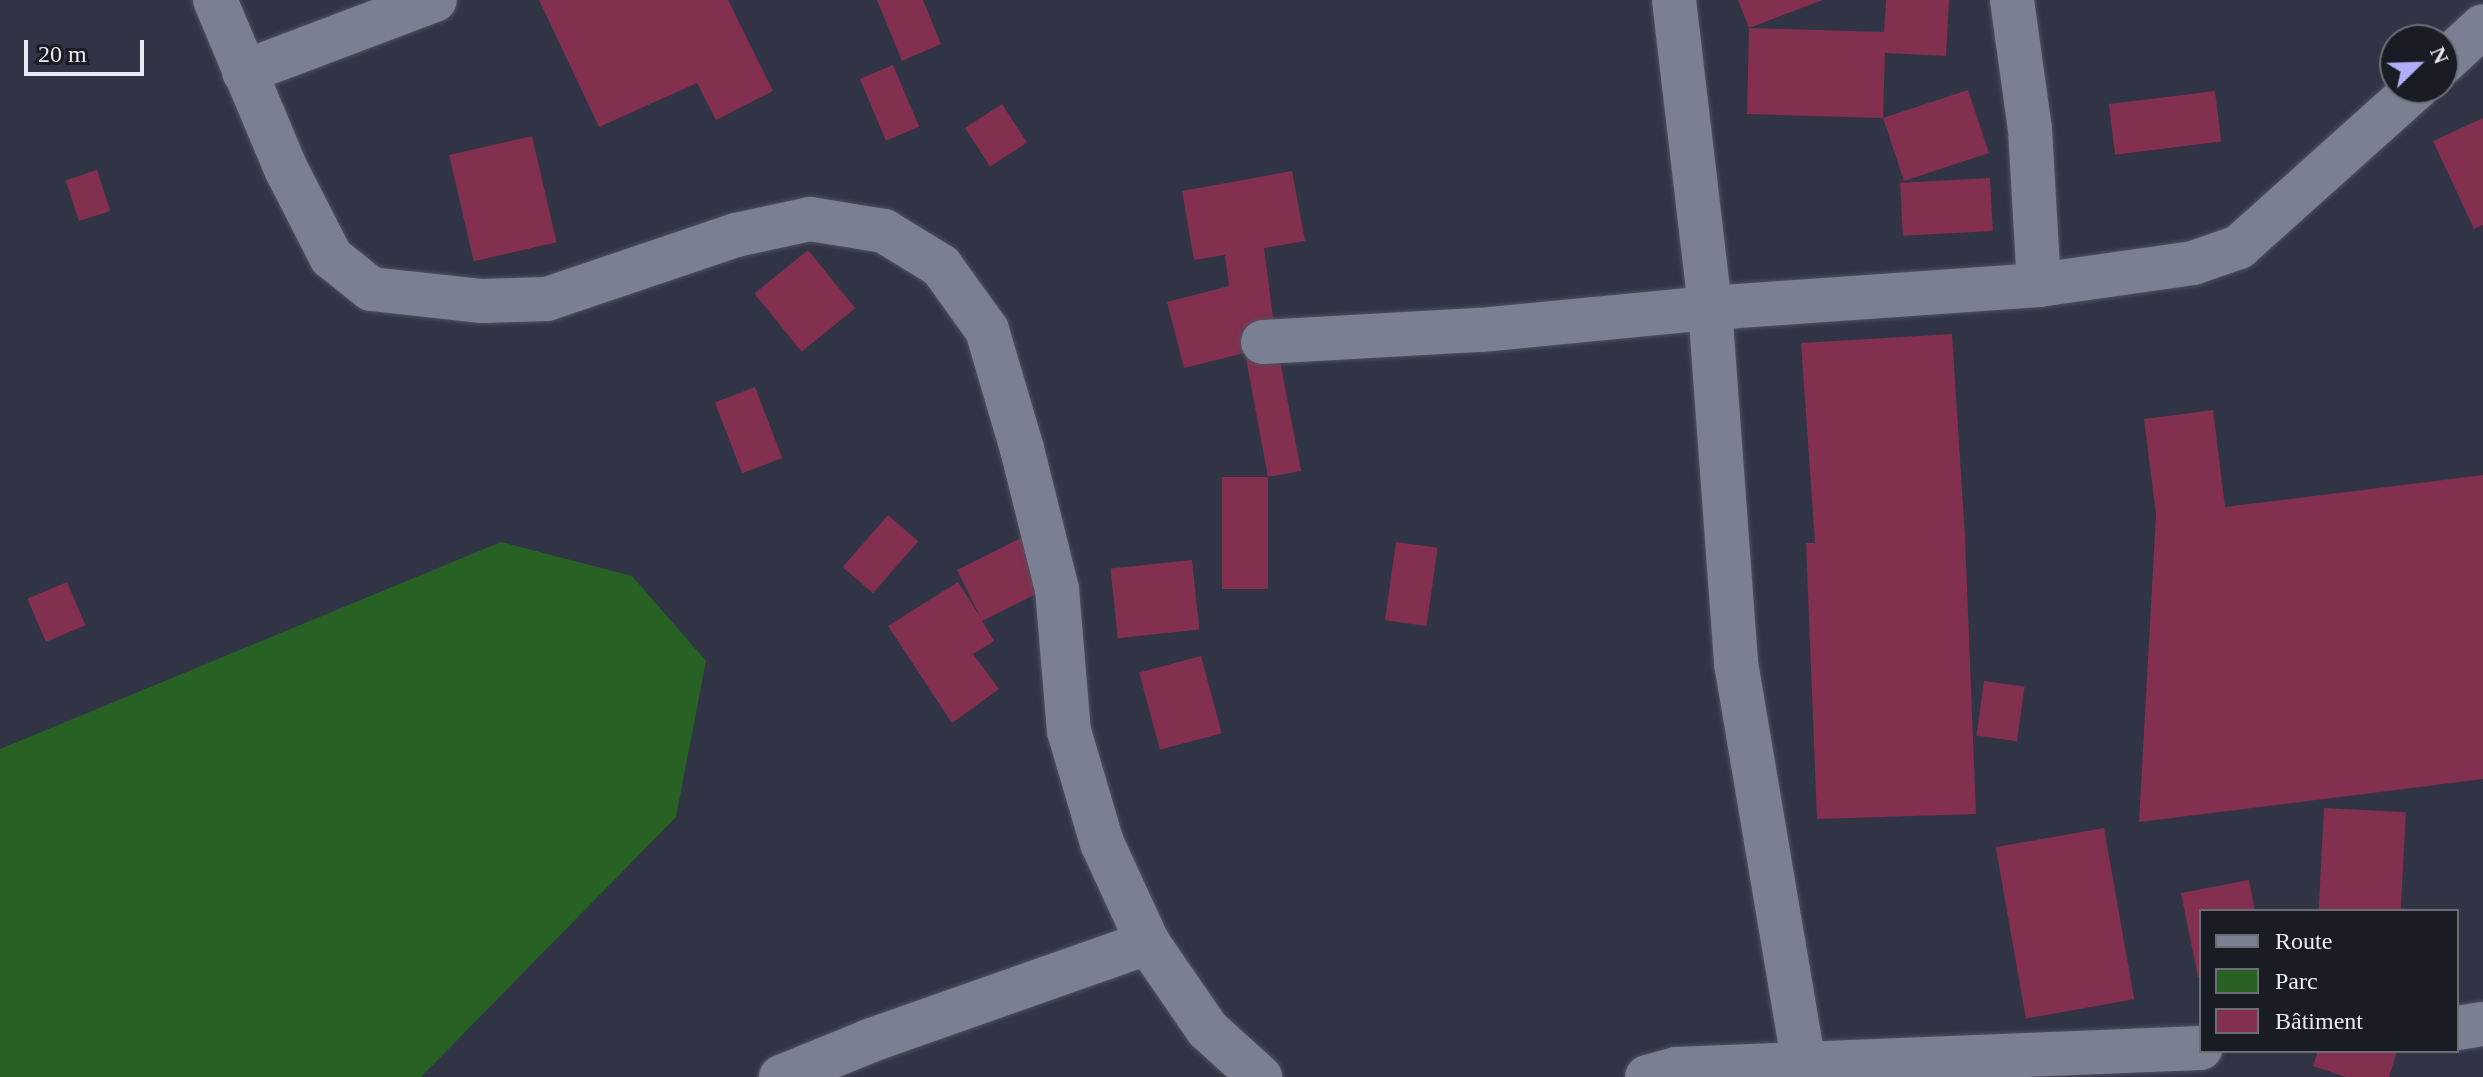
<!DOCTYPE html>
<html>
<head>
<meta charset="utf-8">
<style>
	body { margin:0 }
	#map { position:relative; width:2483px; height:1077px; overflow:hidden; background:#303444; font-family:"Times New Roman",serif }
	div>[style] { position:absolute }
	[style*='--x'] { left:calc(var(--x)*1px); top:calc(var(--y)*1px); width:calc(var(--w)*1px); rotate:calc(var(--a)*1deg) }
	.green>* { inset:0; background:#276124 }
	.building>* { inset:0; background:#832f4f; transform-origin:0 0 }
	.roads { filter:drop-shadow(0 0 2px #4e515f) drop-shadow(0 0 2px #4e515f) }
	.minor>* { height:44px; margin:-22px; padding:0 22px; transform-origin:22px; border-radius:22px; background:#7b7f92 }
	span { translate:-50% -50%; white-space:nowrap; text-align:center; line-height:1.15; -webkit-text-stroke:6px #1a1c23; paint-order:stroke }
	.legend { position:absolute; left:2199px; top:909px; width:260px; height:144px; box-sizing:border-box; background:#1a1c23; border:2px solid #6c6e77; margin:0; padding:10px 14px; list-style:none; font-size:24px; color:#e8eaf5 }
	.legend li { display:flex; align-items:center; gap:16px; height:40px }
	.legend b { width:40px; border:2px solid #6c6e77 }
	.north { position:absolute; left:2379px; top:24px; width:80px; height:80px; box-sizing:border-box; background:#1a1c23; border:2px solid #6c6e77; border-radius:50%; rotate:67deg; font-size:22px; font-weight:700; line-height:32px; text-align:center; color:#e8eaf5 }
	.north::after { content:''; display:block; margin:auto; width:28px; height:36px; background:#afaefa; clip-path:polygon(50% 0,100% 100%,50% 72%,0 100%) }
	.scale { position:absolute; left:24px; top:40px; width:120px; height:36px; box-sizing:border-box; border:4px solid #e8eaf5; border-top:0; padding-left:10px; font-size:24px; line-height:28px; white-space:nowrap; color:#e8eaf5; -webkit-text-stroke:6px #1a1c23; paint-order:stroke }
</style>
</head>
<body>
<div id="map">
	<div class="green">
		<div style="clip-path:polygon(501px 542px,632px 576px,706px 661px,676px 817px,421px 1077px,0 1077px,0 749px)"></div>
	</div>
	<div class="building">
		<div style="clip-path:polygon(539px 0,728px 0,773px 91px,716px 120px,697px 83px,599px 127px)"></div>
		<div style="clip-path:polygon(877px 0,923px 0,941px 44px,902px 61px)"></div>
		<div style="clip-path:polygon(1738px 0,1823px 0,1749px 28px)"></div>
		<div style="clip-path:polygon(1886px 0,1949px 0,1946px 56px,1885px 53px,1883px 118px,1968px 90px,1989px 153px,1904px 181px,1883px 118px,1747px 114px,1749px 28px,1884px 32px)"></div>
		<div style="left:893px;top:65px;width:67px;height:36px;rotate:67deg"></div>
		<div style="left:2215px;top:91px;width:51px;height:107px;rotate:83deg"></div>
		<div style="left:1002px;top:104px;width:46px;height:44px;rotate:57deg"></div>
		<div style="clip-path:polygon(2483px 118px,2483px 225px,2474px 229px,2433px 141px)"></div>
		<div style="left:532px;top:136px;width:109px;height:85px;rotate:77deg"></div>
		<div style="left:97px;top:170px;width:43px;height:33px;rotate:72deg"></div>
		<div style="clip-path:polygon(1292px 171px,1305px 241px,1264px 248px,1276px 340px,1301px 471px,1268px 477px,1245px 353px,1184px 368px,1167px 302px,1229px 286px,1225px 255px,1194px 260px,1182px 191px)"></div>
		<div style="left:1990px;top:178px;width:53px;height:90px;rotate:87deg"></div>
		<div style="left:808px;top:250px;width:75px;height:69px;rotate:51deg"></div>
		<div style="clip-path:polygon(1952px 334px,1965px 537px,1976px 814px,1817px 819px,1806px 543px,1815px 543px,1801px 343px)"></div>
		<div style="left:755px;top:387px;width:76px;height:43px;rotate:69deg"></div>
		<div style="clip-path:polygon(2213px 410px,2225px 507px,2483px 475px,2483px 779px,2139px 822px,2156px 515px,2144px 419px)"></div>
		<div style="left:1222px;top:477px;width:46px;height:112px"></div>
		<div style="left:888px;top:515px;width:40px;height:69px;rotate:41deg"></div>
		<div style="clip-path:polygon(1029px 534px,1054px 585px,982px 621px,994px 641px,973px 654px,999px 689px,952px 723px,888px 626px,958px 582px,981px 618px,957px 570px)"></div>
		<div style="left:1396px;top:542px;width:42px;height:79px;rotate:8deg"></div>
		<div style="left:1192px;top:560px;width:70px;height:82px;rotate:84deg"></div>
		<div style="left:67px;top:582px;width:47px;height:43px;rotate:67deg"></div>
		<div style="left:1201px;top:656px;width:80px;height:64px;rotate:75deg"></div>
		<div style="left:1984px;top:681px;width:41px;height:55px;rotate:8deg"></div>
		<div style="left:2324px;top:808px;width:82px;height:103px;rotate:3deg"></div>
		<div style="left:2104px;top:828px;width:174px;height:110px;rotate:80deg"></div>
		<div style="clip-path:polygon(2249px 880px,2255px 911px,2201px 911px,2201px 977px,2198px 977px,2181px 893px)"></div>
		<div style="clip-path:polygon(2318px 1051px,2397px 1051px,2389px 1077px,2346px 1077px,2313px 1066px)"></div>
	</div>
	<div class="roads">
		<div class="minor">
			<div style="--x:215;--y:0;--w:183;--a:67.2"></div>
			<div style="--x:286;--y:169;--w:99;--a:62.9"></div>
			<div style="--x:331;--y:257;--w:51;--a:38.7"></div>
			<div style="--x:371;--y:289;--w:112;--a:6.2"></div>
			<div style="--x:482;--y:301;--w:65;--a:-1.8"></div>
			<div style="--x:547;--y:299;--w:200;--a:-18.7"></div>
			<div style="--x:736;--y:235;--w:76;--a:-12.2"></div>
			<div style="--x:810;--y:219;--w:75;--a:9.2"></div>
			<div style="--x:884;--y:231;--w:67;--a:31.6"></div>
			<div style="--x:941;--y:266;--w:79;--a:54.3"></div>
			<div style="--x:987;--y:330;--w:124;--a:73.6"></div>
			<div style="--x:1022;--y:449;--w:144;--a:76"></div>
			<div style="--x:1057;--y:589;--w:143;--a:85.2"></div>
			<div style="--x:1069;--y:731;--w:117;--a:73.6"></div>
			<div style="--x:1102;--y:843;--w:110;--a:65.3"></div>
			<div style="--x:1148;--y:943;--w:104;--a:55.5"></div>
			<div style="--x:1207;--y:1029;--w:72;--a:42.2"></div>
			<div style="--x:1674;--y:0;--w:310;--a:83.3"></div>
			<div style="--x:1710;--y:308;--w:356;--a:85.8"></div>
			<div style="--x:1736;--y:663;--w:408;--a:80.4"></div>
			<div style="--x:2012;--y:0;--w:130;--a:82.1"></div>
			<div style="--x:2030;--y:129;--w:156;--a:86.7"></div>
			<div style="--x:2443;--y:63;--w:54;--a:-42.8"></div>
			<div style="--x:244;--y:72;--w:204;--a:-20.7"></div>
			<div style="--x:1263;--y:342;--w:218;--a:-3.2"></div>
			<div style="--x:1481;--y:330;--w:230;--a:-5.5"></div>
			<div style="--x:1710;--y:308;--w:330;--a:-4"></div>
			<div style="--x:2039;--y:285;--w:156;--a:-8.1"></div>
			<div style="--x:2193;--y:263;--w:49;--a:-19.2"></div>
			<div style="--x:2239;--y:247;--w:238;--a:-41.9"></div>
			<div style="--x:2457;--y:1028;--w:26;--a:-9"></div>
			<div style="--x:781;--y:1077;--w:95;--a:-22.2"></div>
			<div style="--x:869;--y:1041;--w:296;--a:-19.4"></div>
			<div style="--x:1647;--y:1077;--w:30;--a:-15"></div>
			<div style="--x:1676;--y:1069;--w:525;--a:-2.29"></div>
		</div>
	</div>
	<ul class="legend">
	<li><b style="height:10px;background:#7b7f92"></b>Route</li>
	<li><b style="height:22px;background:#276124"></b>Parc</li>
	<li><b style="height:22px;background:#832f4f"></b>Bâtiment</li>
	</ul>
	<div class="north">N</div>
	<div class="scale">20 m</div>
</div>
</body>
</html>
